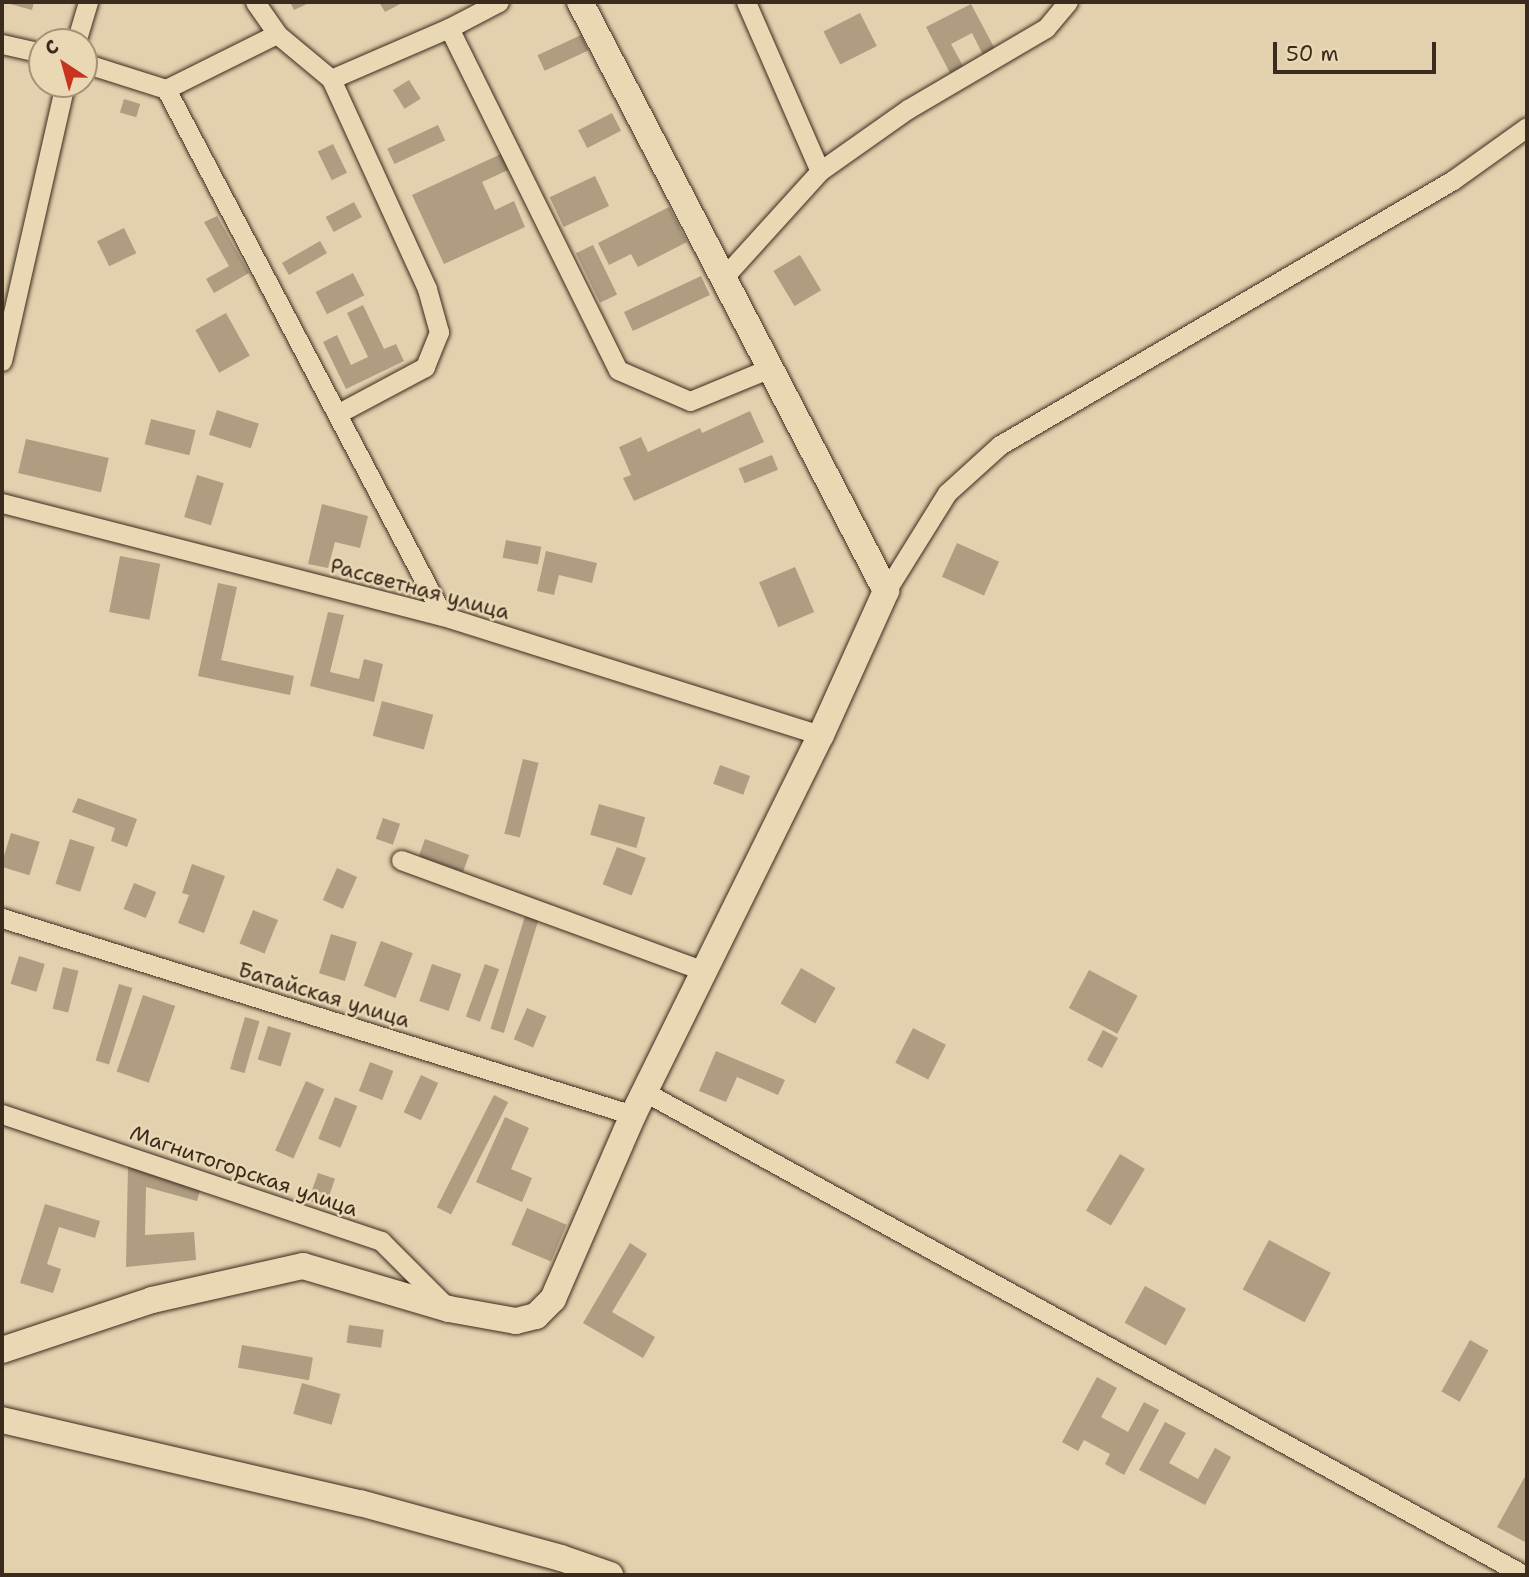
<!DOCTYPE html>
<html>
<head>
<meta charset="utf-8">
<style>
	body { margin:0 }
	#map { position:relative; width:1529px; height:1577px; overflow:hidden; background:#e3d0ae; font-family:"Shantell Sans",sans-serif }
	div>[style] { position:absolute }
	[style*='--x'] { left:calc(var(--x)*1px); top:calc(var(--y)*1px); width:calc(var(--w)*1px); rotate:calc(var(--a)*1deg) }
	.building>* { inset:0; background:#af9c81; transform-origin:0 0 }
	.roads { filter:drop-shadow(0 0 2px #3b2a1e) drop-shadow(0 0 2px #3b2a1e) }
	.street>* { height:19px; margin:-9.5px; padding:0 9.5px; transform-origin:9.5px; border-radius:9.5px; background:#ead7b4 }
	.secondary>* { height:26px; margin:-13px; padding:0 13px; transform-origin:13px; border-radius:13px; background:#ead7b4 }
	span { translate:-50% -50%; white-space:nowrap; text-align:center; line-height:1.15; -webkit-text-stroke:5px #ead7b4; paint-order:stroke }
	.street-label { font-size:21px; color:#3b2a1e }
	.frame { position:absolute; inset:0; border:4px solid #3b2a1e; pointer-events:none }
	.north { position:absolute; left:28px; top:28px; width:70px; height:70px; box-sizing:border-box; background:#ead7b4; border:2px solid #a49278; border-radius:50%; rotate:324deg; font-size:19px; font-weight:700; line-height:28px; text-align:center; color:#3b2a1e }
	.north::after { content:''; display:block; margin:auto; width:24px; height:32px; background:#c8321e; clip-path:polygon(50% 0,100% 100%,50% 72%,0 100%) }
	.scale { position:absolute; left:1273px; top:42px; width:163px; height:32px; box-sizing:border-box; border:4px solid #3b2a1e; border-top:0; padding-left:9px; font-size:21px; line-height:24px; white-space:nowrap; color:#3b2a1e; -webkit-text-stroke:5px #ead7b4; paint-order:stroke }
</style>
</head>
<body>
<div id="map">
	<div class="building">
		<div style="clip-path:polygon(3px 2px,34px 2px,32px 10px)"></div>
		<div style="clip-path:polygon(290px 2px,311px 2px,294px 10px)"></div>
		<div style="clip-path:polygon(379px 2px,398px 2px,400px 4px,385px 12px)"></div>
		<div style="clip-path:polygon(971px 4px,995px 49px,983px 55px,972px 33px,951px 44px,963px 66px,950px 73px,926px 27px)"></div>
		<div style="left:860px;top:13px;width:37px;height:41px;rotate:63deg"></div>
		<div style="left:581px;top:35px;width:17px;height:48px;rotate:65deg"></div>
		<div style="left:409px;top:80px;width:22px;height:19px;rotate:58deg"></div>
		<div style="left:124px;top:99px;width:17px;height:14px;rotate:17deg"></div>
		<div style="left:612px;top:113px;width:20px;height:38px;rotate:63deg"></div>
		<div style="left:438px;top:125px;width:17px;height:56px;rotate:65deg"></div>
		<div style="left:333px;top:144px;width:32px;height:17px;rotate:64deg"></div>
		<div style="clip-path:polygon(501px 154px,508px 170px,482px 182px,495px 210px,514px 201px,525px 227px,444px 264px,412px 195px)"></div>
		<div style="left:595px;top:176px;width:33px;height:50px;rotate:65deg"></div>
		<div style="left:354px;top:202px;width:17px;height:32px;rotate:62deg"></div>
		<div style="clip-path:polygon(669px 207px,687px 242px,638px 267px,631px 254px,609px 265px,598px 243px)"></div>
		<div style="clip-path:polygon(217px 216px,249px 273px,214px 293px,206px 279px,229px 266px,204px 222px)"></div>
		<div style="left:124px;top:228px;width:28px;height:30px;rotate:64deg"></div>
		<div style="left:320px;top:241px;width:14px;height:44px;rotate:60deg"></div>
		<div style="left:593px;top:245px;width:55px;height:19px;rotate:64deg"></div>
		<div style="left:800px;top:255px;width:41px;height:31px;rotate:59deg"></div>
		<div style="left:353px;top:273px;width:25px;height:42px;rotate:63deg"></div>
		<div style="left:701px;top:276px;width:21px;height:85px;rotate:65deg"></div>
		<div style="clip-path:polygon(363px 305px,384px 349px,396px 344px,404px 361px,346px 389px,323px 342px,337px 335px,351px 365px,368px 357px,347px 313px)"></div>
		<div style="left:226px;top:313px;width:49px;height:35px;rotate:61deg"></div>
		<div style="left:217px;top:410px;width:44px;height:26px;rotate:18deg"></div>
		<div style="clip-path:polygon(750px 411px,764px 442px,634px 501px,623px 478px,631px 475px,619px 447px,641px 437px,648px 452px,700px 428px,702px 433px)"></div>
		<div style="left:151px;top:419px;width:46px;height:26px;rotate:14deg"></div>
		<div style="left:26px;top:439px;width:85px;height:35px;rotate:13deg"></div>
		<div style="left:772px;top:455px;width:16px;height:36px;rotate:68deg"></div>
		<div style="left:197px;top:475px;width:28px;height:44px;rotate:17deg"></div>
		<div style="clip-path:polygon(322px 504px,368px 516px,360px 548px,335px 542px,328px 568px,308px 564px)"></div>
		<div style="left:506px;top:540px;width:36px;height:18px;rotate:11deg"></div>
		<div style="left:957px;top:543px;width:46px;height:37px;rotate:24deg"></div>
		<div style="clip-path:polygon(546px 551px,597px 563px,592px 583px,559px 575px,554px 595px,537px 591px)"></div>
		<div style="left:120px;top:556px;width:41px;height:57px;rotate:11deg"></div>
		<div style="left:795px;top:567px;width:49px;height:39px;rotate:67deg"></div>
		<div style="clip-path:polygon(218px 583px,237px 587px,221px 660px,294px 676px,290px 695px,198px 676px)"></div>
		<div style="clip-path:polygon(328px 612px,344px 615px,330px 672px,359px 679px,364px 659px,383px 664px,374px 702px,310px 686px)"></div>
		<div style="left:382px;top:701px;width:53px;height:36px;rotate:15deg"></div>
		<div style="left:523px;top:759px;width:16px;height:77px;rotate:14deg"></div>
		<div style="left:720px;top:765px;width:32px;height:20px;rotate:20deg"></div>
		<div style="clip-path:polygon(78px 798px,137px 819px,127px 847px,111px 841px,115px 828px,72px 812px)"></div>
		<div style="left:599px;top:804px;width:48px;height:32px;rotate:16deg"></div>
		<div style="left:383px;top:818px;width:18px;height:22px;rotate:19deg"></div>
		<div style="left:11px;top:833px;width:30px;height:35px;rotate:17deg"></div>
		<div style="left:70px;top:839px;width:26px;height:47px;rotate:18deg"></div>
		<div style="left:425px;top:839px;width:47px;height:18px;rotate:20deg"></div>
		<div style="left:617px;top:847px;width:31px;height:40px;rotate:21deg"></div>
		<div style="clip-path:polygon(192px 864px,225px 876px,204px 933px,178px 923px,189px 895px,182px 893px)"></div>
		<div style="left:337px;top:868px;width:22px;height:35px;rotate:24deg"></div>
		<div style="left:134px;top:883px;width:24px;height:28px;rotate:22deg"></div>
		<div style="left:253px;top:910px;width:27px;height:36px;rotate:22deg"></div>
		<div style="left:525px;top:916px;width:14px;height:118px;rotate:17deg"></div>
		<div style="left:331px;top:934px;width:27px;height:41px;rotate:17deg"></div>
		<div style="left:381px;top:941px;width:34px;height:48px;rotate:21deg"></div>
		<div style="left:19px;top:956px;width:27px;height:29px;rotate:17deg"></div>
		<div style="left:432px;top:964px;width:31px;height:39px;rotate:19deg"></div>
		<div style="left:485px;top:964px;width:15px;height:56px;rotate:20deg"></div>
		<div style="left:63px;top:967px;width:16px;height:43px;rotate:14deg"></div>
		<div style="left:801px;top:968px;width:40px;height:41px;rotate:30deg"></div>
		<div style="left:1089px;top:970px;width:55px;height:43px;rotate:28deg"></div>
		<div style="left:119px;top:984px;width:14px;height:80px;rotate:17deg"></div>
		<div style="left:143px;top:995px;width:34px;height:81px;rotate:19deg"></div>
		<div style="left:527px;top:1008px;width:21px;height:34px;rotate:23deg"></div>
		<div style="left:245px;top:1017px;width:15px;height:54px;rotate:16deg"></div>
		<div style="left:268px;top:1026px;width:24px;height:35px;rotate:17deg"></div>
		<div style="left:913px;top:1028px;width:37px;height:39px;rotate:27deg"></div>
		<div style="left:1103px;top:1030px;width:17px;height:34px;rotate:28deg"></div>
		<div style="clip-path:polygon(716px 1051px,785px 1080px,778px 1095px,737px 1077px,726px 1102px,699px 1091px)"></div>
		<div style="left:370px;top:1062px;width:25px;height:31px;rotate:21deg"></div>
		<div style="left:421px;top:1075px;width:19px;height:41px;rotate:25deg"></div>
		<div style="left:306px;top:1081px;width:20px;height:76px;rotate:24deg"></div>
		<div style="left:494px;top:1095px;width:16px;height:126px;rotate:27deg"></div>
		<div style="left:335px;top:1097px;width:24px;height:45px;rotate:22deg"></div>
		<div style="clip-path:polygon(505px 1117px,529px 1128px,511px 1169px,532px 1178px,522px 1202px,476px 1182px)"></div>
		<div style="left:1120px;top:1154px;width:29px;height:66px;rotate:31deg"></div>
		<div style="clip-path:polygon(128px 1166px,201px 1187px,197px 1201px,146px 1187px,145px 1235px,194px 1232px,196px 1260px,126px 1267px)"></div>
		<div style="left:318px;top:1173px;width:18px;height:29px;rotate:19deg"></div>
		<div style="clip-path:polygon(45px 1204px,100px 1221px,95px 1238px,59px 1227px,47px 1264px,61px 1269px,53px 1293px,20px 1283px)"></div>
		<div style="left:527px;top:1208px;width:43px;height:40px;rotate:23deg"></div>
		<div style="left:1269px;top:1240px;width:70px;height:56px;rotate:28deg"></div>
		<div style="clip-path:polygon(630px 1243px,647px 1254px,612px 1312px,655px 1337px,643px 1358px,583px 1323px)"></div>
		<div style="left:1145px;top:1286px;width:47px;height:42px;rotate:29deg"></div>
		<div style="left:349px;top:1325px;width:35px;height:18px;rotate:8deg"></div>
		<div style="left:1470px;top:1340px;width:21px;height:59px;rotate:29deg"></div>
		<div style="left:242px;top:1345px;width:72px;height:23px;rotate:10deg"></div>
		<div style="clip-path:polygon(1097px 1377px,1117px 1388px,1101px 1417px,1128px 1432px,1144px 1402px,1159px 1410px,1124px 1475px,1105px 1464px,1110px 1454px,1084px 1440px,1078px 1451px,1062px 1442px)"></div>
		<div style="left:302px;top:1383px;width:40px;height:32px;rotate:16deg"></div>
		<div style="clip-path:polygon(1165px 1422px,1186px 1433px,1169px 1463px,1198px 1479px,1215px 1448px,1231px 1457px,1205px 1505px,1139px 1470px)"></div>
		<div style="clip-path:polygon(1527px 1473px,1527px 1543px,1497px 1527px)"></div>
	</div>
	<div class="roads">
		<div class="street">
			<div style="--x:255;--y:2;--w:39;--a:55"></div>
			<div style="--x:277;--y:34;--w:70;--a:39.8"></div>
			<div style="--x:331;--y:79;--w:231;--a:65.4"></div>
			<div style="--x:427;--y:289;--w:45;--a:74.4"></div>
			<div style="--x:439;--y:332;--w:38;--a:112"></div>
			<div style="--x:425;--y:367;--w:98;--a:151.9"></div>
			<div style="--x:746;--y:2;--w:184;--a:66.4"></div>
			<div style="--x:449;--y:28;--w:381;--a:63.7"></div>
			<div style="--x:618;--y:370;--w:78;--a:23.3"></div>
			<div style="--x:690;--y:401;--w:87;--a:-22.4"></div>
			<div style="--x:76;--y:42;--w:42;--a:-73.3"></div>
			<div style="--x:2;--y:44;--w:41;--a:12.7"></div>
			<div style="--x:84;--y:63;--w:86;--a:17.6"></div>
			<div style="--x:166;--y:89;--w:124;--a:-26.4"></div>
			<div style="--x:331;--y:79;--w:129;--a:-23.4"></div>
			<div style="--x:449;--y:28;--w:56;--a:-27.5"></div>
			<div style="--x:166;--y:89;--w:595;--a:62.27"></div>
			<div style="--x:723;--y:278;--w:144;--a:-47.8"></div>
			<div style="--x:820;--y:171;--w:108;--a:-35.2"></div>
			<div style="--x:908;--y:109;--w:160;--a:-30.4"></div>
			<div style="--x:1046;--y:28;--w:34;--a:-50"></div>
			<div style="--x:2;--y:361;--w:284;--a:-77.2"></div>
			<div style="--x:2;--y:503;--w:455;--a:14.4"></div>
			<div style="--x:443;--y:616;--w:396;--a:17.5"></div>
			<div style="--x:886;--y:591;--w:115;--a:-58.1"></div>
			<div style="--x:947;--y:493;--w:72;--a:-42.2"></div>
			<div style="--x:1000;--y:445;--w:525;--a:-30.33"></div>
			<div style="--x:1453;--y:180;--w:91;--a:-35.6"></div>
			<div style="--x:401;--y:860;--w:324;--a:20.1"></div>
			<div style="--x:2;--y:918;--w:661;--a:17.34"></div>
			<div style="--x:645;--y:1092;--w:1003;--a:28.79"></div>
			<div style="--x:2;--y:1114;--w:400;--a:18.5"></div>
			<div style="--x:381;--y:1241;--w:96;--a:45"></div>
		</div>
		<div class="secondary">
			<div style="--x:2;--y:1350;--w:158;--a:-18.4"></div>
			<div style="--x:152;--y:1300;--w:155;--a:-12.7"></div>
			<div style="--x:303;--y:1266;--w:152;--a:16.4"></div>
			<div style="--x:449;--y:1309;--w:68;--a:10.2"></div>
			<div style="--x:516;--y:1321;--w:21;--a:-14"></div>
			<div style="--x:536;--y:1316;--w:24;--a:-45"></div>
			<div style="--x:553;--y:1299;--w:201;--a:-66.5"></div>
			<div style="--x:633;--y:1115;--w:424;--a:-63.7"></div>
			<div style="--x:821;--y:735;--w:158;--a:-65.7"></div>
			<div style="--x:886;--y:591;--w:664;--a:-117.45"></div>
			<div style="--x:2;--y:1420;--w:367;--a:13.1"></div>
			<div style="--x:360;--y:1503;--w:208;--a:15.3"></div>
			<div style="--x:561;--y:1558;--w:52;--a:19.1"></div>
		</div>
	</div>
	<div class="street-label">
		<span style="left:420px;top:589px;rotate:15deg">Рассветная улица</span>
		<span style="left:324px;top:995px;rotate:17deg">Батайская улица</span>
		<span style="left:244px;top:1171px;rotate:19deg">Магнитогорская улица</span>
	</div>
	<div class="frame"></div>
	<div class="north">С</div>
	<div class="scale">50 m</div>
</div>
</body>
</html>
